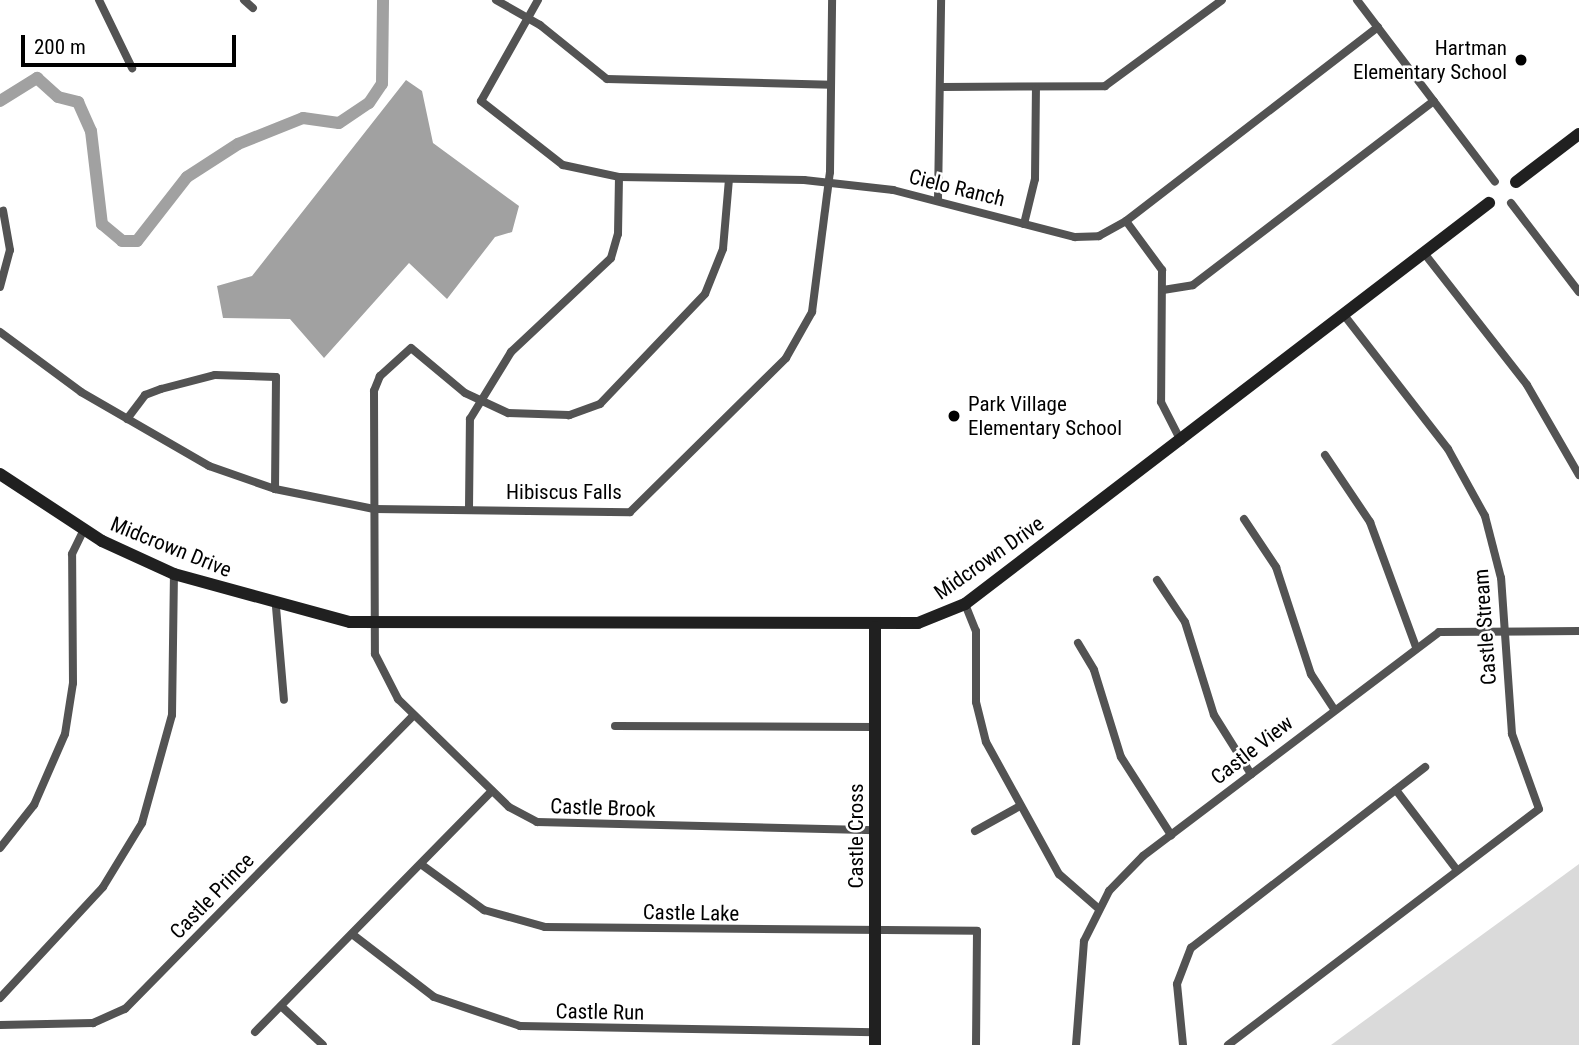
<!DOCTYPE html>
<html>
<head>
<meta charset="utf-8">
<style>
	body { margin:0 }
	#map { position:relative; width:1579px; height:1045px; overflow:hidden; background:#fff; font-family:"Roboto Condensed",sans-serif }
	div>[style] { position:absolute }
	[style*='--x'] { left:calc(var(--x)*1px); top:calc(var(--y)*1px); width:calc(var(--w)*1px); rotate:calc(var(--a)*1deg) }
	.green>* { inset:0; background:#dadada }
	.water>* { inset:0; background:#a1a1a1 }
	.river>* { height:12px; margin:-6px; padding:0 6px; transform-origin:6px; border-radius:6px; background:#a1a1a1 }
	.street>* { height:8px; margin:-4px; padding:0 4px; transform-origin:4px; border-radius:4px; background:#535353 }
	.secondary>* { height:12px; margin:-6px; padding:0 6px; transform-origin:6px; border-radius:6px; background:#202020 }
	.dots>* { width:19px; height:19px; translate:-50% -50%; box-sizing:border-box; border:4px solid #fff; border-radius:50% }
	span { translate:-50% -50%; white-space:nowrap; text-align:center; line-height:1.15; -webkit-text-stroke:5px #fff; paint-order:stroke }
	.poi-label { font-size:21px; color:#000 }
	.right { translate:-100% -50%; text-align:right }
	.left { translate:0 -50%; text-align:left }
	.street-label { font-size:21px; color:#000 }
	.scale { position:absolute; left:21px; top:35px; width:215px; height:32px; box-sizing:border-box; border:4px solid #000; border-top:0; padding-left:9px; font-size:21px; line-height:24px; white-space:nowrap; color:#000; -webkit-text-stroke:5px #fff; paint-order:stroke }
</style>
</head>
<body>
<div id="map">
	<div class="green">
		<div style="clip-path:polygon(1579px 864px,1579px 1045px,1331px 1045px)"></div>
	</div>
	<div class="water">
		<div style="clip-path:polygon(406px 80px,422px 91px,433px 143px,519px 206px,512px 232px,495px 237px,447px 299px,409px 263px,324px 358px,290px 319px,223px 318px,217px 286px,252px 276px)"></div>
	</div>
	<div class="river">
		<div style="--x:0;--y:101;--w:44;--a:-31.9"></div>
		<div style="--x:37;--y:78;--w:28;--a:42"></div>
		<div style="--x:58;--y:97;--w:21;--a:14"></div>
		<div style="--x:78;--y:102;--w:32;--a:66"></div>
		<div style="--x:91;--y:131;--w:94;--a:83.3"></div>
		<div style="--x:102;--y:224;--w:26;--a:40"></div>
		<div style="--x:122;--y:241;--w:15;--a:0"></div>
		<div style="--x:137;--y:241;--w:81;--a:-52"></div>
		<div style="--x:187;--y:177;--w:61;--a:-32.9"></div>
		<div style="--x:238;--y:144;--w:70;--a:-21.8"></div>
		<div style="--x:303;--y:118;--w:36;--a:8"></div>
		<div style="--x:339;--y:123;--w:36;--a:-34"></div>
		<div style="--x:369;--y:103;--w:23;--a:-56"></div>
		<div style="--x:382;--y:84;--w:84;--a:-89.3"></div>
	</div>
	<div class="street">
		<div style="--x:99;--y:0;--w:76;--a:64.1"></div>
		<div style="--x:244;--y:0;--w:12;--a:42"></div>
		<div style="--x:496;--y:0;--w:51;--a:29.6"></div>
		<div style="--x:540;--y:25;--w:86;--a:38.9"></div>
		<div style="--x:607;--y:79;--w:224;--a:1.5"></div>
		<div style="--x:538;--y:0;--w:116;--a:119.4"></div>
		<div style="--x:481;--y:101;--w:104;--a:38"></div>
		<div style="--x:563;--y:165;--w:57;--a:12.1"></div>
		<div style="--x:619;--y:177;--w:185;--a:0.9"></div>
		<div style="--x:804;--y:180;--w:90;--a:6.4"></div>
		<div style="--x:893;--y:190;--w:188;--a:14.5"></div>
		<div style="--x:1075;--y:237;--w:24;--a:-2"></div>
		<div style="--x:1099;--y:236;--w:31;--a:-29"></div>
		<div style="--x:1126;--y:221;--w:318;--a:-37.6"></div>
		<div style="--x:1357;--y:0;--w:228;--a:52.8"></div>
		<div style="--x:941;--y:87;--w:164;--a:-0.3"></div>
		<div style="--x:1105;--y:86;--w:145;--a:-36.3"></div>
		<div style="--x:729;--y:179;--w:70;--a:94.9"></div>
		<div style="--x:723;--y:249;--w:48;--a:111.8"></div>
		<div style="--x:705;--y:294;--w:152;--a:133.7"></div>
		<div style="--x:600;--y:404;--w:33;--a:160"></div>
		<div style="--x:569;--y:415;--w:61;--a:-178.1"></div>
		<div style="--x:508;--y:413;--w:47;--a:-155.1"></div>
		<div style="--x:465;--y:393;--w:70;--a:-140.2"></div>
		<div style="--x:411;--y:348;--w:42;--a:137.9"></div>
		<div style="--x:380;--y:376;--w:16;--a:112"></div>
		<div style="--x:374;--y:391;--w:263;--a:89.8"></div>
		<div style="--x:375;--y:654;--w:51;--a:62.9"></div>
		<div style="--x:398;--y:699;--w:155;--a:44.2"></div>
		<div style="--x:509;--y:807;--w:32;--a:28"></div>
		<div style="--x:537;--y:822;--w:339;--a:1.4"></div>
		<div style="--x:938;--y:199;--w:199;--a:-89.1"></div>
		<div style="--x:1511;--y:203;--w:112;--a:52.6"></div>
		<div style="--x:1126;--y:221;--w:61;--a:53.7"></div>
		<div style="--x:1162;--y:270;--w:132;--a:90.4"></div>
		<div style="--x:1161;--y:402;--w:44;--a:62.9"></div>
		<div style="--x:1024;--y:224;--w:46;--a:-76.3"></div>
		<div style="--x:1035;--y:179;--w:90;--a:-89.4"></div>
		<div style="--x:1424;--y:253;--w:167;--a:52"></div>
		<div style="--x:1527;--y:385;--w:104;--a:60"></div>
		<div style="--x:0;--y:287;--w:38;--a:-75"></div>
		<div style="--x:10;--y:250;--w:40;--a:-100"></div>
		<div style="--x:1163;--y:290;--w:30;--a:-9"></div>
		<div style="--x:1193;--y:285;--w:303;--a:-37.4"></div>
		<div style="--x:0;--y:332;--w:101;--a:36.5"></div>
		<div style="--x:81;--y:392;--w:148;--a:30"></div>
		<div style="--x:209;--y:466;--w:70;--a:19.2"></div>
		<div style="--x:275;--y:489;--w:101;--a:11.4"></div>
		<div style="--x:374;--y:509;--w:256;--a:0.7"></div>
		<div style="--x:630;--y:512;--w:219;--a:-44.6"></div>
		<div style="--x:786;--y:358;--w:53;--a:-60.5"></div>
		<div style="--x:812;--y:312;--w:141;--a:-82.7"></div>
		<div style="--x:830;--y:172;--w:172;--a:-89.3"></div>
		<div style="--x:127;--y:419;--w:30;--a:-53"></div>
		<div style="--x:145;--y:395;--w:17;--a:-21"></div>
		<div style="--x:161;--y:389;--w:56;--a:-14.5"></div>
		<div style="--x:215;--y:375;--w:61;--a:1.9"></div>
		<div style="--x:276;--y:377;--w:112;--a:90.5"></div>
		<div style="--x:1325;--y:455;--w:81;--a:56.1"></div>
		<div style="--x:1370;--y:522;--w:133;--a:69.8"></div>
		<div style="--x:469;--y:509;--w:90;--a:-89.4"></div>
		<div style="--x:470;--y:419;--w:79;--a:-58.5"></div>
		<div style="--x:511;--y:352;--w:137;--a:-43.2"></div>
		<div style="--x:611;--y:258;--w:25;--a:-74"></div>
		<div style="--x:618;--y:234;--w:57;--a:-89"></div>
		<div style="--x:1244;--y:519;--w:58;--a:56.3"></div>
		<div style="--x:1276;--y:567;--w:113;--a:71.9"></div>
		<div style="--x:1311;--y:674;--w:42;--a:56.7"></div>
		<div style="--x:1157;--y:580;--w:50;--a:56.3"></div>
		<div style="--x:1185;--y:622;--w:97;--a:72.7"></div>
		<div style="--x:1214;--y:715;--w:70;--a:57.9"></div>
		<div style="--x:965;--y:604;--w:29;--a:68"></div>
		<div style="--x:976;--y:631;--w:71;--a:90"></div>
		<div style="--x:976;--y:702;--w:41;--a:76"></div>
		<div style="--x:986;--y:742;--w:151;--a:61.1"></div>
		<div style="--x:1059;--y:874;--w:52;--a:41.1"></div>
		<div style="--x:276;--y:607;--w:93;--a:85.1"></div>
		<div style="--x:1078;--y:643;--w:31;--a:59"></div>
		<div style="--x:1094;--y:670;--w:91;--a:72.8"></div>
		<div style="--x:1121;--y:757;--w:93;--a:57.3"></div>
		<div style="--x:615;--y:726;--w:260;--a:0.2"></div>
		<div style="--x:1396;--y:790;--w:101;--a:52.7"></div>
		<div style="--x:975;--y:831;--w:51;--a:-29.1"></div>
		<div style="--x:0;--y:848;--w:55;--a:-51.7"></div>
		<div style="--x:34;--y:805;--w:77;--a:-66.4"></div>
		<div style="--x:65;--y:734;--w:52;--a:-81.1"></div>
		<div style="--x:73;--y:683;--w:129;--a:-90.4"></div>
		<div style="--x:72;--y:554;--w:28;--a:-64"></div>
		<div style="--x:422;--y:865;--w:77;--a:36"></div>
		<div style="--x:484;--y:910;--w:63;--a:15.6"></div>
		<div style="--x:545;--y:927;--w:432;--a:0.5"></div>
		<div style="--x:977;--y:931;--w:114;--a:90.5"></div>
		<div style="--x:352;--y:934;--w:103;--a:37.5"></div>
		<div style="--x:434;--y:997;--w:91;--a:18.6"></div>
		<div style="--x:520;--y:1026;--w:355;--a:1"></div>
		<div style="--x:0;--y:998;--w:151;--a:-47.1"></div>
		<div style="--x:103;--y:887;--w:75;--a:-58.6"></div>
		<div style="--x:142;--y:823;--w:112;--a:-74.5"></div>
		<div style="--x:172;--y:715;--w:141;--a:-89.2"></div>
		<div style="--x:281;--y:1006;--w:57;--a:42.9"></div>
		<div style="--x:0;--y:1025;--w:93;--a:-1.2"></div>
		<div style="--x:93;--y:1023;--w:35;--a:-24"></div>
		<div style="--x:125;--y:1009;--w:412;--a:-45.5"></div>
		<div style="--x:255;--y:1032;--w:338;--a:-45.5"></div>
		<div style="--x:1076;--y:1045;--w:104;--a:-85.6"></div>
		<div style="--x:1084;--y:941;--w:56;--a:-63.4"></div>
		<div style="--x:1109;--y:891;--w:49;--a:-45.8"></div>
		<div style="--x:1143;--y:856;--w:371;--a:-37.1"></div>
		<div style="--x:1439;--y:632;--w:140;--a:-0.4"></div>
		<div style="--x:1183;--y:1045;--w:61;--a:-95.6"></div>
		<div style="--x:1177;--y:984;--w:39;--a:-69"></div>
		<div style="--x:1191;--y:948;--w:296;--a:-37.7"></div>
		<div style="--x:1228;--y:1045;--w:390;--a:-37.2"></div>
		<div style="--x:1539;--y:809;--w:80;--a:-109.8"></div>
		<div style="--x:1512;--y:734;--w:156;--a:-94"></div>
		<div style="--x:1501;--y:578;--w:64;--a:-104.5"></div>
		<div style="--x:1485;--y:516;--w:77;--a:-118.9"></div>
		<div style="--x:1448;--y:449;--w:170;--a:-127.8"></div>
	</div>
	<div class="secondary">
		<div style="--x:1516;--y:182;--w:79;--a:-37.3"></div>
		<div style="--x:0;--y:474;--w:122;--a:33.3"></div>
		<div style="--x:102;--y:541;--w:79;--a:24.6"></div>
		<div style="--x:174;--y:574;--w:182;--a:15.3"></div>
		<div style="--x:350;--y:622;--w:568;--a:0.1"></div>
		<div style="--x:918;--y:623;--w:51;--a:-22"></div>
		<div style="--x:965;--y:604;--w:660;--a:-37.43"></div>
		<div style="--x:875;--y:1045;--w:418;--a:-90"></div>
	</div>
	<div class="dots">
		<div style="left:1521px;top:60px;background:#000"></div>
		<div style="left:954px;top:416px;background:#000"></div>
	</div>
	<div class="poi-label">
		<span class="right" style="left:1507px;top:60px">Hartman<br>Elementary School</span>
		<span class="left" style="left:968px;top:416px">Park Village<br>Elementary School</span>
	</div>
	<div class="street-label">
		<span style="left:957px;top:188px;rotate:14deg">Cielo Ranch</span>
		<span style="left:564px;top:492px">Hibiscus Falls</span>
		<span style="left:171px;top:547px;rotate:22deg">Midcrown Drive</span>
		<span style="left:989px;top:558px;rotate:-35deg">Midcrown Drive</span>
		<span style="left:1485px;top:627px;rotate:-94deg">Castle Stream</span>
		<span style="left:1252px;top:750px;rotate:-38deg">Castle View</span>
		<span style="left:603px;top:808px;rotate:2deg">Castle Brook</span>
		<span style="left:856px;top:836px;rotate:-90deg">Castle Cross</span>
		<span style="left:212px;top:896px;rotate:-46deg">Castle Prince</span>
		<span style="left:691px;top:913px;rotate:1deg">Castle Lake</span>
		<span style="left:600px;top:1012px;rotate:1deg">Castle Run</span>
	</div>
	<div class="scale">200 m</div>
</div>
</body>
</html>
